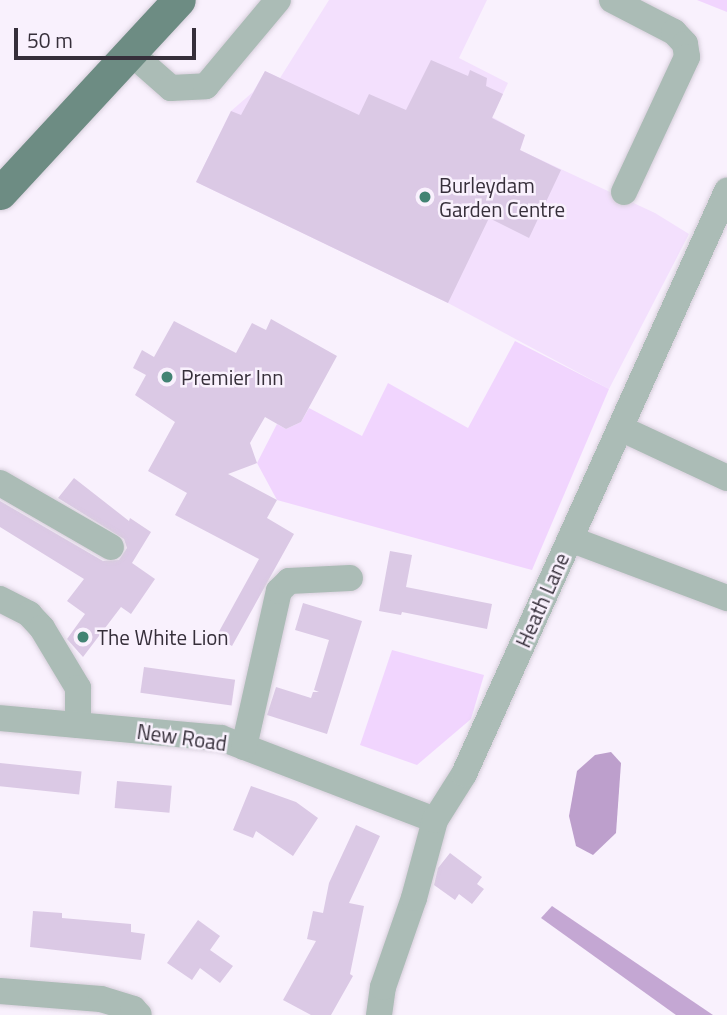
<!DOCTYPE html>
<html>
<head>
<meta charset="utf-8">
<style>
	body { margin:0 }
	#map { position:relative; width:727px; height:1015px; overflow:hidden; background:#f9f1fd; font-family:"Titillium Web",sans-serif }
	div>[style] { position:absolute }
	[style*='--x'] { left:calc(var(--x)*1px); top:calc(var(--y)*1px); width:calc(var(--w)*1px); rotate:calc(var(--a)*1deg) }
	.built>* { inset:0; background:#f3e0fd }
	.green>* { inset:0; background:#f1d5fe }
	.forest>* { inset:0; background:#c4a7d3 }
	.water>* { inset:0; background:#bd9fcc }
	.building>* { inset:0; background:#dbc9e5; transform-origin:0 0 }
	.roads { filter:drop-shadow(0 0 2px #d6ceda) drop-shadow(0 0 2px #d6ceda) }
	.minor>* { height:26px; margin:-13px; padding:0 13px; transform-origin:13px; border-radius:13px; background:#abbcb6 }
	.major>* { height:33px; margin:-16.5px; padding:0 16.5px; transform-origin:16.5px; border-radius:16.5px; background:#6d8c83 }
	.dots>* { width:19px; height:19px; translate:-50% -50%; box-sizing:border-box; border:4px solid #f9f1fd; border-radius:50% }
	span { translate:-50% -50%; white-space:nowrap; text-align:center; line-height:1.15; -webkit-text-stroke:5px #f9f1fd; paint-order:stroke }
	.poi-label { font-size:21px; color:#362f3a }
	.left { translate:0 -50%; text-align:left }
	.street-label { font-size:21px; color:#362f3a }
	.scale { position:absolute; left:14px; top:28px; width:182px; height:32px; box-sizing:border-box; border:4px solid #362f3a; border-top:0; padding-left:9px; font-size:21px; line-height:24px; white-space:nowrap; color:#362f3a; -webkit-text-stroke:5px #f9f1fd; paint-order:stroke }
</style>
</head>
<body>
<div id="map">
	<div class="built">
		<div style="clip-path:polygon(329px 0,487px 0,459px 58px,508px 83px,492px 117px,525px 135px,520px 150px,655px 213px,689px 234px,609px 389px,448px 303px,196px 182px,231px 111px,253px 92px,265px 71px,280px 78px)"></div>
	</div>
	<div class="green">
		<div style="clip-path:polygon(697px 0,727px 0,727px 12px)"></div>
		<div style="clip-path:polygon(515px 341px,609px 389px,532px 570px,277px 500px,257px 463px,277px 424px,286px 429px,301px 422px,309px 408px,362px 436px,388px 383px,468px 428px)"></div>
		<div style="clip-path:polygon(392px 650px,484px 675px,471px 719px,417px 765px,360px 745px)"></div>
	</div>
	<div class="forest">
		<div style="clip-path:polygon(552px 906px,713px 1015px,676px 1015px,541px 918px)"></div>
	</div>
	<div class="water">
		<div style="clip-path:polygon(611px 752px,621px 763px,616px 833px,593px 855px,576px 846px,569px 816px,577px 771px,595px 755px)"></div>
	</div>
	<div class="building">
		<div style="clip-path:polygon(431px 60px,468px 76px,470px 70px,487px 78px,486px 86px,503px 94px,492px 118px,525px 135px,520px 150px,561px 170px,529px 238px,489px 218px,448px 303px,196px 182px,231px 111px,241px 115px,265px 71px,359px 115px,369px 94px,406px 110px)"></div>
		<div style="clip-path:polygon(271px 319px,337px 356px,301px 422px,286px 429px,265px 417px,250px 443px,257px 463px,228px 474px,277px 500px,267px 518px,294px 534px,232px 646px,216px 637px,259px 559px,175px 515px,187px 493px,148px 471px,175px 422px,135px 395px,146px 375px,133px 368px,142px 350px,154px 357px,174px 321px,236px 353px,252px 323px,266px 330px)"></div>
		<div style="clip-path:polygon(74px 478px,129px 521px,130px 518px,151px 532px,132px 563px,155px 579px,131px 614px,121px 607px,83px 657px,67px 639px,85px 614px,67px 601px,84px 579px,0 527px,0 501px,103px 561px,119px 560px,127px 548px,124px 539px,58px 498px)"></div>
		<div style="clip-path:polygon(390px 551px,412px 555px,406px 587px,492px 604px,487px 629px,402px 612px,401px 615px,379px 611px)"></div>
		<div style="clip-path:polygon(303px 603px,362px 621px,327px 734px,267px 715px,276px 687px,311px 698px,313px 692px,319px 692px,314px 690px,329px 640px,295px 630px)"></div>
		<div style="left:144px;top:667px;width:92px;height:26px;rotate:8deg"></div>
		<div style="left:0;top:763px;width:82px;height:23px;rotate:6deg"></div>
		<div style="left:117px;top:781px;width:55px;height:27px;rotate:5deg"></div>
		<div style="clip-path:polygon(251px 786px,296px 802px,318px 818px,293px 856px,256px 831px,253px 838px,233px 830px)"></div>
		<div style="clip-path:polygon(356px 825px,380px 836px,349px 903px,364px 906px,350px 974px,353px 976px,331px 1015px,311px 1015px,283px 1000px,316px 941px,307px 939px,313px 911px,323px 913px,329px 883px)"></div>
		<div style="clip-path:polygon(450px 853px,482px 877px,477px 884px,484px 889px,472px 904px,459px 894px,455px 900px,434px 885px,438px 868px)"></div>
		<div style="clip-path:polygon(33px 911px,62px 913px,62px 918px,131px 924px,131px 932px,145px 934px,141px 960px,30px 947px)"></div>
		<div style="clip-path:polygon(198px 920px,220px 936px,210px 950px,233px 966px,220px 983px,200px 968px,192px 980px,167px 963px)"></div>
	</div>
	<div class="roads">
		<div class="minor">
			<div style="--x:612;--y:0;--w:70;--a:27.3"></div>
			<div style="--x:674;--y:32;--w:16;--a:47"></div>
			<div style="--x:685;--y:44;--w:13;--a:81"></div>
			<div style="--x:687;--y:57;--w:149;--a:115"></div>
			<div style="--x:131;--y:53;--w:53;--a:41.2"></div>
			<div style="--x:171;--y:88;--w:35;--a:-3"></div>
			<div style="--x:206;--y:86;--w:112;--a:-50.1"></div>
			<div style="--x:620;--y:428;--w:118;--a:25"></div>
			<div style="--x:0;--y:483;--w:128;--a:30"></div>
			<div style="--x:570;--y:539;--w:168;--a:20.6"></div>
			<div style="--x:0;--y:599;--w:33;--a:27"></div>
			<div style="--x:29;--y:614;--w:19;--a:47"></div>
			<div style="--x:42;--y:628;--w:70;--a:59"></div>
			<div style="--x:78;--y:688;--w:37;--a:90"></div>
			<div style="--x:0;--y:718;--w:222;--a:5.2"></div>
			<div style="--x:221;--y:738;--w:229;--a:21"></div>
			<div style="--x:244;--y:747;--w:160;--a:-77.4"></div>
			<div style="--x:279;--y:591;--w:14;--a:-45"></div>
			<div style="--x:289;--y:581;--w:61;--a:-2.8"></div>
			<div style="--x:0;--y:991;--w:101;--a:4.5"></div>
			<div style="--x:101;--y:999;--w:34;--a:17"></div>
			<div style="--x:133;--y:1009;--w:8;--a:45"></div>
			<div style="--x:379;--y:1015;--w:28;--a:-82"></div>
			<div style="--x:383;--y:987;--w:94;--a:-70.8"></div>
			<div style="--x:414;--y:898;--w:81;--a:-74.9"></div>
			<div style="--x:435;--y:820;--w:54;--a:-57.8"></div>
			<div style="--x:464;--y:774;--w:640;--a:-65.72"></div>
		</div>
		<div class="major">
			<div style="--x:0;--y:193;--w:263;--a:-47.2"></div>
		</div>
	</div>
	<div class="dots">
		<div style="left:425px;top:197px;background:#428373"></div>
		<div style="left:167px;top:377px;background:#428373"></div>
		<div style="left:83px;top:637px;background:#428373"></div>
	</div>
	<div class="poi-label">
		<span class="left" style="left:439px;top:197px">Burleydam<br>Garden Centre</span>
		<span class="left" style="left:181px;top:377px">Premier Inn</span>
		<span class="left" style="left:97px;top:637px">The White Lion</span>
	</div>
	<div class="street-label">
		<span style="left:542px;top:600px;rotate:-66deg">Heath Lane</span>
		<span style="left:182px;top:737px;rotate:8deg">New Road</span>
	</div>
	<div class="scale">50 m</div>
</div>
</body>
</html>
